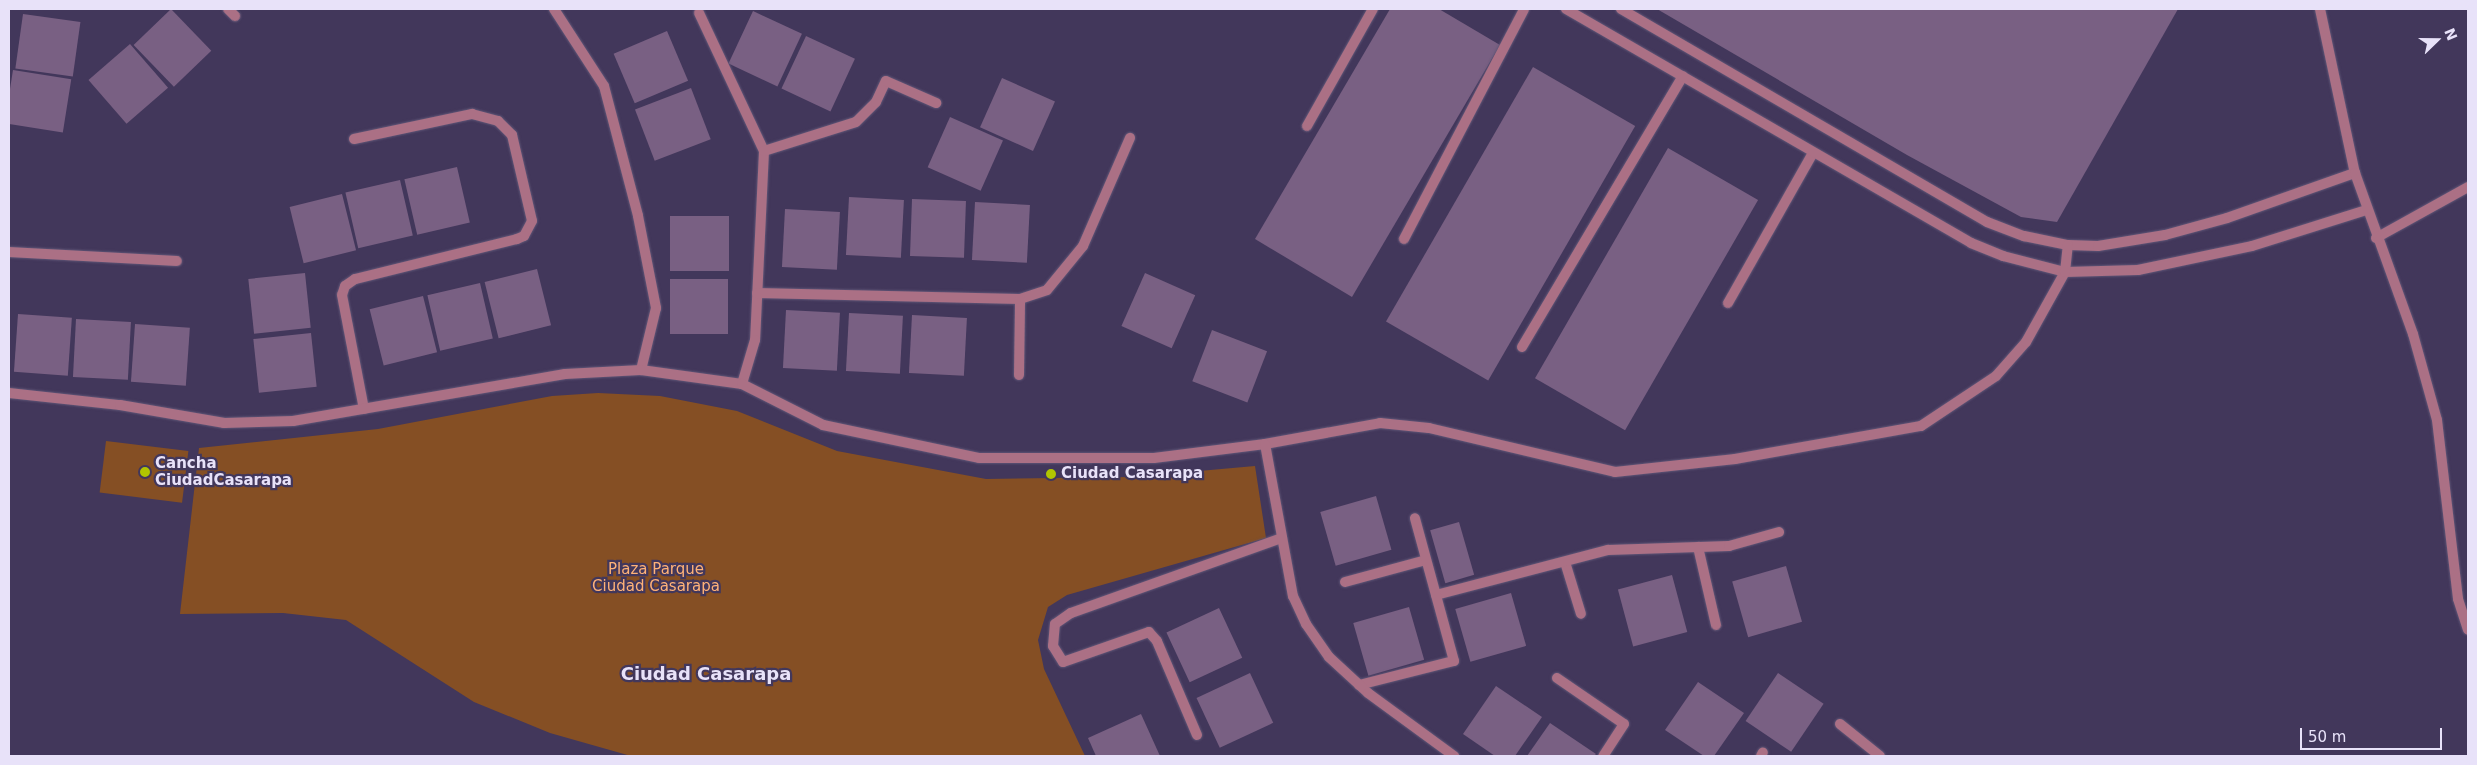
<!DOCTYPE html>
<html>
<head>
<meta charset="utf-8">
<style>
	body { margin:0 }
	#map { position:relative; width:2477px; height:765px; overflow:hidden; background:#42375b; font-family:"DejaVu Sans",sans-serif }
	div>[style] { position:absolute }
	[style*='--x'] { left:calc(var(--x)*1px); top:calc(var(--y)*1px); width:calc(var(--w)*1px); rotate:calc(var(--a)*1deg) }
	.green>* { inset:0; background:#854f24; transform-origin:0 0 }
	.building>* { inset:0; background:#796083; transform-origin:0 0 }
	.roads { filter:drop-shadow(0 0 1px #605677) drop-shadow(0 0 1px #605677) }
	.lane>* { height:10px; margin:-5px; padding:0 5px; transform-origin:5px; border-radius:5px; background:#ab7085 }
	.street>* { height:10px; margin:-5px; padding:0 5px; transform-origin:5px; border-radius:5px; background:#ab7085 }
	.dots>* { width:14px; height:14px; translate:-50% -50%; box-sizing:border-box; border:2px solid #42375b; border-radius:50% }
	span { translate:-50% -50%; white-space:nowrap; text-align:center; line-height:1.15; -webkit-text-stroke:4.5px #42375b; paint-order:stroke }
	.poi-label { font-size:15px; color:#e8e2f9; font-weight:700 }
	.left { translate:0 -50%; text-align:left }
	.park-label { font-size:15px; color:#ffb278 }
	.quarter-label { font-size:18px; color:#e8e2f9; font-weight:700 }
	.frame { position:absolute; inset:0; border:10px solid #e8e2f9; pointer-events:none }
	.north { position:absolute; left:2412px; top:15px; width:50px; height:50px; -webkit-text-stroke:4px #42375b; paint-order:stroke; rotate:68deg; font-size:14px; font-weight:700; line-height:20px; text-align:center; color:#e8e2f9 }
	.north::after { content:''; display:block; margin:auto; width:18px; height:22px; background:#e8e2f9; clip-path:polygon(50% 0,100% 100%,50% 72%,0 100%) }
	.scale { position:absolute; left:2300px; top:728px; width:142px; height:22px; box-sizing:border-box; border:2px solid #e8e2f9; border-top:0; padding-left:6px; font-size:15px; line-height:18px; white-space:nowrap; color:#e8e2f9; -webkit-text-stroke:4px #42375b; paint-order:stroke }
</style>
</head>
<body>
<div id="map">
	<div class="green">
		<div style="clip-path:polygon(598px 393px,660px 396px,737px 411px,837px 451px,986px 479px,1132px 477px,1255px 466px,1266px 538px,1067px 595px,1048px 607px,1038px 640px,1044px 669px,1085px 756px,631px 756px,550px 733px,474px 702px,346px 620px,283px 613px,180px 614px,199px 448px,378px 429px,552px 396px)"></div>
		<div style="left:106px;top:441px;width:83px;height:52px;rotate:7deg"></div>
	</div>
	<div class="building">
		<div style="left:171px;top:9px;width:58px;height:52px;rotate:46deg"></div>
		<div style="clip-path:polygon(1390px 9px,1439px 9px,1500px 45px,1352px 297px,1255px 239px)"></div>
		<div style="clip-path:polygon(1657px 9px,2178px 9px,2057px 222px,2021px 217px,1907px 155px)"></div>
		<div style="left:753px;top:11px;width:54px;height:58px;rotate:25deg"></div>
		<div style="left:23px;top:14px;width:58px;height:55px;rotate:8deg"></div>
		<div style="left:667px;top:31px;width:54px;height:58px;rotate:67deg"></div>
		<div style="left:806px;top:36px;width:54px;height:58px;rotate:25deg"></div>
		<div style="left:130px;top:44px;width:58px;height:55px;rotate:49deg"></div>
		<div style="left:1533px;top:67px;width:118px;height:294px;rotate:30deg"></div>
		<div style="left:13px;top:70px;width:59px;height:54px;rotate:9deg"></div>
		<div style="left:1002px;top:78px;width:58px;height:54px;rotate:24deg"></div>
		<div style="left:691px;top:88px;width:55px;height:60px;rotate:69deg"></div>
		<div style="left:950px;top:117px;width:58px;height:55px;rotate:24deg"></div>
		<div style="left:1668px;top:148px;width:104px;height:266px;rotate:30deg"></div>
		<div style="left:457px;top:167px;width:57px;height:54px;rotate:77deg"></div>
		<div style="left:400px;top:180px;width:57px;height:56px;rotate:77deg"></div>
		<div style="left:342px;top:194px;width:58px;height:54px;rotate:76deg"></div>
		<div style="left:849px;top:197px;width:55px;height:58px;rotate:3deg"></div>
		<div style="left:912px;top:199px;width:54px;height:57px;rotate:2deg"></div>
		<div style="left:975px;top:202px;width:55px;height:58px;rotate:3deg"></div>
		<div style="left:785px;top:209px;width:55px;height:58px;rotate:3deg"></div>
		<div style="left:670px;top:216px;width:59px;height:55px"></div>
		<div style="left:537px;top:269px;width:58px;height:54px;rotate:76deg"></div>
		<div style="left:305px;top:273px;width:55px;height:57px;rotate:84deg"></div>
		<div style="left:1145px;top:273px;width:55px;height:58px;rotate:24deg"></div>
		<div style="left:670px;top:279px;width:58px;height:55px"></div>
		<div style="left:480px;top:283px;width:57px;height:54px;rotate:77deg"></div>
		<div style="left:423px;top:296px;width:58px;height:55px;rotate:76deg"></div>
		<div style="left:786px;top:310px;width:54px;height:58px;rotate:3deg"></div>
		<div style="left:849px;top:313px;width:54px;height:58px;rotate:3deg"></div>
		<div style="left:18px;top:314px;width:54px;height:58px;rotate:4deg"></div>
		<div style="left:912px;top:315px;width:55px;height:58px;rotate:3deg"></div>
		<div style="left:76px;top:319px;width:55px;height:58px;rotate:3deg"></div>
		<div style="left:135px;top:324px;width:55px;height:58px;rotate:4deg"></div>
		<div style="left:1212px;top:330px;width:59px;height:55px;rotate:21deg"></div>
		<div style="left:311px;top:333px;width:54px;height:58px;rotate:84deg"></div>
		<div style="left:1376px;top:496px;width:56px;height:58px;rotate:74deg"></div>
		<div style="left:1459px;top:522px;width:55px;height:30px;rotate:74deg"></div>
		<div style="left:1786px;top:566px;width:58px;height:56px;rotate:74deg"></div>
		<div style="left:1672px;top:575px;width:59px;height:56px;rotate:75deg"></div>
		<div style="left:1511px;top:593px;width:55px;height:58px;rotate:74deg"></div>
		<div style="left:1409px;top:607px;width:55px;height:58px;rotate:74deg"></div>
		<div style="left:1219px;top:608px;width:55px;height:58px;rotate:65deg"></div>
		<div style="left:1250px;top:673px;width:55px;height:59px;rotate:65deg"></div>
		<div style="left:1778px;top:673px;width:55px;height:58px;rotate:34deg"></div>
		<div style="clip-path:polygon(1698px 682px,1744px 713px,1714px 756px,1704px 756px,1665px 730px)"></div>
		<div style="clip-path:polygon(1496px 686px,1542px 717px,1515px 756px,1495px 756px,1463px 734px)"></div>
		<div style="clip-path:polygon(1141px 714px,1160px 756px,1096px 756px,1088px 738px)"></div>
		<div style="clip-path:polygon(1550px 723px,1596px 754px,1594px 756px,1527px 756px)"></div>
	</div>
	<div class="roads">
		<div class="lane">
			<div style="--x:228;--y:9;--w:10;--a:45"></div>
			<div style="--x:699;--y:13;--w:153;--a:64.8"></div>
			<div style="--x:764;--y:151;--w:189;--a:92.7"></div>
			<div style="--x:755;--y:340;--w:46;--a:106.5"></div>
			<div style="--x:1307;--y:126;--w:134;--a:-60.6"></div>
			<div style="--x:354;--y:139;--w:121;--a:-12"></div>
			<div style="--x:472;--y:114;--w:27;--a:15"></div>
			<div style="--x:498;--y:121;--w:20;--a:45"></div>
			<div style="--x:512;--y:135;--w:88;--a:76.9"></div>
			<div style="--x:532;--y:221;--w:17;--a:118"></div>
			<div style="--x:524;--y:236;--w:8;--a:157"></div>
			<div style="--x:517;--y:239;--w:167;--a:166.1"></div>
			<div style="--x:355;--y:279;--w:12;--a:145"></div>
			<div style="--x:345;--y:286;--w:9;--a:108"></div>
			<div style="--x:342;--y:295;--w:116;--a:79.1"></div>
			<div style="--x:764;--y:151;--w:96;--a:-17.5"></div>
			<div style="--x:856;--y:122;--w:28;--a:-45"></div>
			<div style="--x:876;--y:102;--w:23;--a:-65"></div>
			<div style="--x:886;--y:81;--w:55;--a:23.7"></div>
			<div style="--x:1404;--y:239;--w:259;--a:-62.4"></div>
			<div style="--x:9;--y:252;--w:168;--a:3.1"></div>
			<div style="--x:757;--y:293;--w:263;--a:1.3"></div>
			<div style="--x:1020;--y:299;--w:28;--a:-18"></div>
			<div style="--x:1047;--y:290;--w:57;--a:-50.7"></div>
			<div style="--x:1083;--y:246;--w:118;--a:-66.5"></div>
			<div style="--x:1728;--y:303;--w:172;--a:-60.5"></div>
			<div style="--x:1522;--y:347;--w:315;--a:-59.3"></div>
			<div style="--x:1019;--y:375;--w:76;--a:-89.2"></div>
			<div style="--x:1698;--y:547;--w:80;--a:77"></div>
			<div style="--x:1565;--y:562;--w:54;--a:72.9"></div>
			<div style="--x:1345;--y:582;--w:84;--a:-15.2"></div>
			<div style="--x:1436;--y:595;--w:178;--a:-14.7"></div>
			<div style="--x:1608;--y:550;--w:121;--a:-1.9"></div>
			<div style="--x:1729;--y:546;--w:52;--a:-15.6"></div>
			<div style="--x:1557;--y:678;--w:81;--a:34.5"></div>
			<div style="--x:1624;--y:724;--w:38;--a:123"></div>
			<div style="--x:1359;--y:685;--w:98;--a:-14.2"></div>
			<div style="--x:1454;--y:661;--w:148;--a:-105.3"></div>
			<div style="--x:1840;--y:724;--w:51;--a:38.7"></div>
			<div style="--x:1197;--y:735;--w:102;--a:-113.1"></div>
			<div style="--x:1157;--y:641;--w:12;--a:-132"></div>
			<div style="--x:1149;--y:632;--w:91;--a:160.8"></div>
			<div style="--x:1063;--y:662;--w:19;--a:-122"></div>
			<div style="--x:1053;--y:646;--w:22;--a:-85"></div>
			<div style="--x:1055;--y:624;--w:19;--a:-35"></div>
			<div style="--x:1071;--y:613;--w:224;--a:-19.6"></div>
			<div style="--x:1761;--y:756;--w:4;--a:-63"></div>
		</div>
		<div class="street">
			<div style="--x:554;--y:9;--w:92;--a:57"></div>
			<div style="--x:604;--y:86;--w:134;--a:75.3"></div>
			<div style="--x:638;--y:216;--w:94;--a:78.9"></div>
			<div style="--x:656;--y:308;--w:64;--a:103.6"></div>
			<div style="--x:1566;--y:9;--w:468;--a:30"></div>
			<div style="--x:1971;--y:243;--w:35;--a:22"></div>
			<div style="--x:2003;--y:256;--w:64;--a:14.5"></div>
			<div style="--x:2065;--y:272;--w:73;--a:-1.6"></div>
			<div style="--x:2138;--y:270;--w:116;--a:-11.9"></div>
			<div style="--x:2252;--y:246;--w:120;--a:-17.5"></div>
			<div style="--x:1621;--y:9;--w:423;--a:30.2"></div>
			<div style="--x:1987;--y:222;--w:40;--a:21"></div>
			<div style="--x:2024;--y:236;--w:45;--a:11.6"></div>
			<div style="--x:2068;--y:245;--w:30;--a:2"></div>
			<div style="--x:2098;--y:246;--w:68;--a:-9.3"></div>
			<div style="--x:2165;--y:235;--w:64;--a:-15.3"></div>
			<div style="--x:2227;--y:218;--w:136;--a:-19.4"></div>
			<div style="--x:2320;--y:9;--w:168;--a:78"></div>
			<div style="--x:2355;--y:173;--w:171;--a:70.2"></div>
			<div style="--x:2413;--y:334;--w:89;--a:74.4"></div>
			<div style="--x:2437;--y:420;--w:180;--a:83.3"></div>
			<div style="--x:2458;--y:599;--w:32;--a:72"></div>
			<div style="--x:2376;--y:238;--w:105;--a:-29"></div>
			<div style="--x:9;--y:393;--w:112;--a:6.2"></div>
			<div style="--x:120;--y:405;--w:106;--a:9.8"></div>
			<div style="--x:224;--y:423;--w:69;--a:-1.7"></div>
			<div style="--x:293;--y:421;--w:276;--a:-9.8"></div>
			<div style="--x:565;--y:374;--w:76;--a:-3"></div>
			<div style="--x:641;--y:370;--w:102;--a:7.9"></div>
			<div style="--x:742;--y:384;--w:91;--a:26.8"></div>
			<div style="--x:823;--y:425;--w:159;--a:11.9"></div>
			<div style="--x:979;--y:458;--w:175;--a:0"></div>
			<div style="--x:1154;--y:458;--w:112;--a:-7.2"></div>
			<div style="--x:1265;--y:444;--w:117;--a:-10.3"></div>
			<div style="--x:1380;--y:423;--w:49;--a:5.8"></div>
			<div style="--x:1429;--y:428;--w:191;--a:13.3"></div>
			<div style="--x:1615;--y:472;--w:121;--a:-6.2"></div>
			<div style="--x:1735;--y:459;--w:189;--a:-10.1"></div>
			<div style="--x:1921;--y:426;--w:90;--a:-33.7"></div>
			<div style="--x:1996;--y:376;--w:45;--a:-48.6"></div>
			<div style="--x:2026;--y:342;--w:80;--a:-60.9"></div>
			<div style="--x:2065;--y:272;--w:27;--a:-84"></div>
			<div style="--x:1265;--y:444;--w:155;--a:79.6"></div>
			<div style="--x:1293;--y:596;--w:31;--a:65"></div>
			<div style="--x:1306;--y:624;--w:40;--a:55.1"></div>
			<div style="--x:1329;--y:657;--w:53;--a:42.7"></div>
			<div style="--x:1368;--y:693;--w:107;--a:36.2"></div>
		</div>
	</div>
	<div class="dots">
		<div style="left:145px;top:472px;background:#b1c500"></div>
		<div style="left:1051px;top:474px;background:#b1c500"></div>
	</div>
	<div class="poi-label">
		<span class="left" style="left:155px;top:472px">Cancha<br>CiudadCasarapa</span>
		<span class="left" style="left:1061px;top:474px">Ciudad Casarapa</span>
	</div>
	<div class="park-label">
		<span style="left:656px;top:578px">Plaza Parque<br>Ciudad Casarapa</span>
	</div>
	<div class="quarter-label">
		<span style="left:706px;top:674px">Ciudad Casarapa</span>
	</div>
	<div class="frame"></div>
	<div class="north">N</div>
	<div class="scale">50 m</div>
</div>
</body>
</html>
